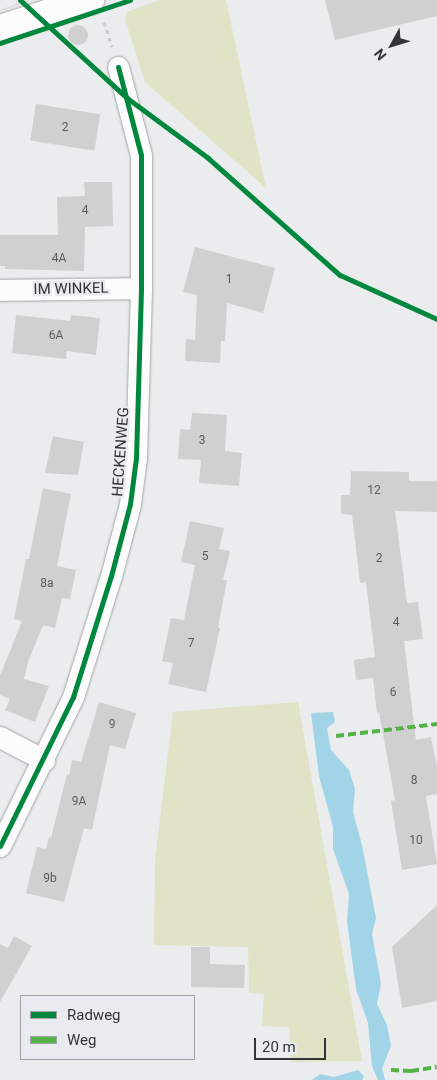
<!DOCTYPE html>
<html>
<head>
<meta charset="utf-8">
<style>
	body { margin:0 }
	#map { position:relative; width:437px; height:1080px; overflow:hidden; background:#eaecee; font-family:Roboto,sans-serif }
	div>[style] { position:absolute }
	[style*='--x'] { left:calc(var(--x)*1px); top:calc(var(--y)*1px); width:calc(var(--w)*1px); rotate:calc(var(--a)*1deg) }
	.green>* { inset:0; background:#e1e3c6 }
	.water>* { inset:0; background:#a2d4e8 }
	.building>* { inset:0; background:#d0d0d1; transform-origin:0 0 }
	.round { border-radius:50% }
	.path>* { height:3px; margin-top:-1.5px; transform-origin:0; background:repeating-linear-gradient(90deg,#cbcbcb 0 4px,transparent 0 8px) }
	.roads { filter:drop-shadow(0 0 1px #a2a4a6) drop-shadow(0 0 1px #a2a4a6) }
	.street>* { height:21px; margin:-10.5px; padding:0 10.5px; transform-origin:10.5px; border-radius:10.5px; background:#fcfcfc }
	.secondary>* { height:28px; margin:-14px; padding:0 14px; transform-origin:14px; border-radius:14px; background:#fcfcfc }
	.tram>* { height:1px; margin:-0.5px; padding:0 0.5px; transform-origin:0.5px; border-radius:0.5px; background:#d6d6d6 }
	.quiet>* { height:4px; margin-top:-2px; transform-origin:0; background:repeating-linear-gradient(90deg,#56b246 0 8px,transparent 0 12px) }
	.cycleway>* { height:5px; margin:-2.5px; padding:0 2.5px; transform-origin:2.5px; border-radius:2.5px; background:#00873e }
	span { translate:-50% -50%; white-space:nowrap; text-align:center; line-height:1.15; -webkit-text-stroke:4.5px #e8ecf0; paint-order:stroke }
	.number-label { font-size:12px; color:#5a5b5d }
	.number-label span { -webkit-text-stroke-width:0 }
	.street-label { font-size:15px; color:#333436 }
	.legend { position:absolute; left:20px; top:995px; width:175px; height:65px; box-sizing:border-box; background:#e8ecf0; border:1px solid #a0a2a6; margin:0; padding:6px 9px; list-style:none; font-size:15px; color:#333436 }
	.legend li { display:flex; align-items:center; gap:10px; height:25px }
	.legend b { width:25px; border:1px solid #a0a2a6 }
	.north { position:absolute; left:367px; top:20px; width:50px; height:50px; -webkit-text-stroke:4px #e8ecf0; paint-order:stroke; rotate:231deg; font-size:14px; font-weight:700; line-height:20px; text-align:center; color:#333436 }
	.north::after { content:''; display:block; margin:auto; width:18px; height:22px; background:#333436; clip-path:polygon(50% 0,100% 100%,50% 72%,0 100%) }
	.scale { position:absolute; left:254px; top:1038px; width:72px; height:22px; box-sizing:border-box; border:2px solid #333436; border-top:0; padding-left:6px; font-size:15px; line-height:18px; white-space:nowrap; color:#333436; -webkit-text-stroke:4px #e8ecf0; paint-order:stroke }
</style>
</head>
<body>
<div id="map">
	<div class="green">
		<div style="clip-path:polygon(160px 0,226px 0,266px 188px,145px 82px,125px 19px,127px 12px)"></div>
		<div style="clip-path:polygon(298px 702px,362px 1061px,291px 1062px,289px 1027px,262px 1026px,264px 994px,249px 993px,248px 947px,154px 945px,155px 860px,173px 712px)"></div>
	</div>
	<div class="water">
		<div style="clip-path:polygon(333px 712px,335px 722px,327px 728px,331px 750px,349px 770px,355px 789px,353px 812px,362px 845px,376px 918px,372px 934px,381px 984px,377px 1004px,387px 1025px,391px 1046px,382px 1068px,385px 1080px,378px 1080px,372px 1066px,368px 1023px,356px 989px,347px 921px,349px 894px,333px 849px,333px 827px,319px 776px,311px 713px)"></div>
		<div style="clip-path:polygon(358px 1070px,364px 1076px,362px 1080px,312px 1080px,320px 1074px,334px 1077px)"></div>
	</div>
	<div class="building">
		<div style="clip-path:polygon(325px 0,437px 0,437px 16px,335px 40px)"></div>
		<div class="round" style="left:68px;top:25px;width:20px;height:20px"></div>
		<div style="left:36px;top:104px;width:65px;height:37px;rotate:9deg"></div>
		<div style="clip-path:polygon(84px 182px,112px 182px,113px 226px,85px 227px,84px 271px,5px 269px,5px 266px,0 266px,0 235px,58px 235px,57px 197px,85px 196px)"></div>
		<div style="clip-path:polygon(195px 247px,275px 268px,263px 313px,227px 303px,225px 341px,221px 341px,220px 363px,185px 361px,186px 339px,195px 340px,197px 295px,183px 292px)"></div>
		<div style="clip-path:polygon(16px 315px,70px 321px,71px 315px,100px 318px,96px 355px,67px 351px,66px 359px,12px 353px)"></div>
		<div style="clip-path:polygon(192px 413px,227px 415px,225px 451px,242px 453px,239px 486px,199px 483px,201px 460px,178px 459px,180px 429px,190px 430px)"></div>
		<div style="clip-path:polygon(53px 436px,84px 442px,78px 475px,45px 473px)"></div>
		<div style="clip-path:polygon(351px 471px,409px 472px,409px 481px,437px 481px,437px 512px,395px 511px,407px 603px,418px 602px,423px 639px,404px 641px,416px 740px,431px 737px,437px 767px,437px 794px,426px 796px,437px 864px,402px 870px,391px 801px,395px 800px,379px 712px,377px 713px,373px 678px,356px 680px,354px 660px,375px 657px,366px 582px,360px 583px,352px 515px,341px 514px,341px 495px,350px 495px)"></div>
		<div style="clip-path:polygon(43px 488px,71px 494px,57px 566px,76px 570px,70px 599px,62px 598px,55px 628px,43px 625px,28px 662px,24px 679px,49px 686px,35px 722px,5px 710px,10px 699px,0 695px,0 676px,22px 621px,14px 619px,26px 559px,29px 559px)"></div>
		<div style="clip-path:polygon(190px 521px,224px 528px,219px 549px,230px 551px,223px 580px,227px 580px,218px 628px,220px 628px,206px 692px,168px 684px,173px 663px,162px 661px,171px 618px,184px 620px,195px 565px,181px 562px)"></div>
		<div style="clip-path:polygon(99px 702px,136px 713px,125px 749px,110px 745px,92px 830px,84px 828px,64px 902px,26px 893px,37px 847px,46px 849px,49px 837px,51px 838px,67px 774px,69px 775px,72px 760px,81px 762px)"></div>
		<div style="clip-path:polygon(437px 905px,437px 1001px,402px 1008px,392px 947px)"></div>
		<div style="clip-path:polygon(14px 936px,32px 946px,0 1002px,0 944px,8px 948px)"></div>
		<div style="clip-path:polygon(191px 947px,210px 947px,210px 964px,245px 965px,244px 988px,191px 987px)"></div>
	</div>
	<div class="path">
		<div style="--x:104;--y:22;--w:26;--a:72"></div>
	</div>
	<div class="roads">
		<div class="street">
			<div style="--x:0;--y:290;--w:141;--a:-0.8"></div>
			<div style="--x:0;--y:737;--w:50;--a:27.6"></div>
			<div style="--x:0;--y:846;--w:166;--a:-63.9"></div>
			<div style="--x:73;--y:697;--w:127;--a:-72.6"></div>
			<div style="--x:111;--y:576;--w:74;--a:-75.2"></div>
			<div style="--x:130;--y:504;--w:46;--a:-82.6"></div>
			<div style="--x:136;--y:458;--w:170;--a:-88.3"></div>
			<div style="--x:141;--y:288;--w:133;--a:-90"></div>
			<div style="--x:141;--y:155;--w:91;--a:-104.6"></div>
		</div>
		<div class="secondary">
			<div style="--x:0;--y:29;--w:95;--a:-17.9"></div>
		</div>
	</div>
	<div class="tram">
		<div style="--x:0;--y:10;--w:30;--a:-20"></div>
	</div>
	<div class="quiet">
		<div style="--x:336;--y:736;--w:102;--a:-6.8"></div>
		<div style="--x:391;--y:1070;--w:20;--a:3"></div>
		<div style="--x:411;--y:1071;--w:26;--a:-9"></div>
	</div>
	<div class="cycleway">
		<div style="--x:20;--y:0;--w:145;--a:42.5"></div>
		<div style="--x:127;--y:98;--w:101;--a:36.5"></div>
		<div style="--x:208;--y:158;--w:176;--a:41.6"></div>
		<div style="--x:340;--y:275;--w:107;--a:24.4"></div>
		<div style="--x:0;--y:43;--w:137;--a:-18.3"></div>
		<div style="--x:0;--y:846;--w:166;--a:-63.9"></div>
		<div style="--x:73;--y:697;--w:127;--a:-72.6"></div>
		<div style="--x:111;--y:576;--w:74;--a:-75.2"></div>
		<div style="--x:130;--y:504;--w:46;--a:-82.6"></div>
		<div style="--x:136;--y:458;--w:170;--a:-88.3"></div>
		<div style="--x:141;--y:288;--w:133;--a:-90"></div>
		<div style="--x:141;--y:155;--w:91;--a:-104.6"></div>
	</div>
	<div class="number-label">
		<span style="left:65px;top:128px">2</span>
		<span style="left:85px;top:211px">4</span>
		<span style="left:59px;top:259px">4A</span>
		<span style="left:229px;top:280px">1</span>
		<span style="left:56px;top:336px">6A</span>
		<span style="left:202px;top:441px">3</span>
		<span style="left:374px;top:491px">12</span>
		<span style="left:205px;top:557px">5</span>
		<span style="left:379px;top:559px">2</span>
		<span style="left:47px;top:584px">8a</span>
		<span style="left:396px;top:623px">4</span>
		<span style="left:191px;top:644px">7</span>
		<span style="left:393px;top:693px">6</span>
		<span style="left:112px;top:725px">9</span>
		<span style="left:414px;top:781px">8</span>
		<span style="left:79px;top:802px">9A</span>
		<span style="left:416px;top:841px">10</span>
		<span style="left:50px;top:879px">9b</span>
	</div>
	<div class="street-label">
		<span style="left:71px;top:289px;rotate:-1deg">IM WINKEL</span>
		<span style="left:121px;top:452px;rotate:-86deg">HECKENWEG</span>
	</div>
	<ul class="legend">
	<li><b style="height:6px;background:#00873e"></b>Radweg</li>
	<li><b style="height:6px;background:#56b246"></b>Weg</li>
	</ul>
	<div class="north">N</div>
	<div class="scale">20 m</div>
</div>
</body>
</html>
